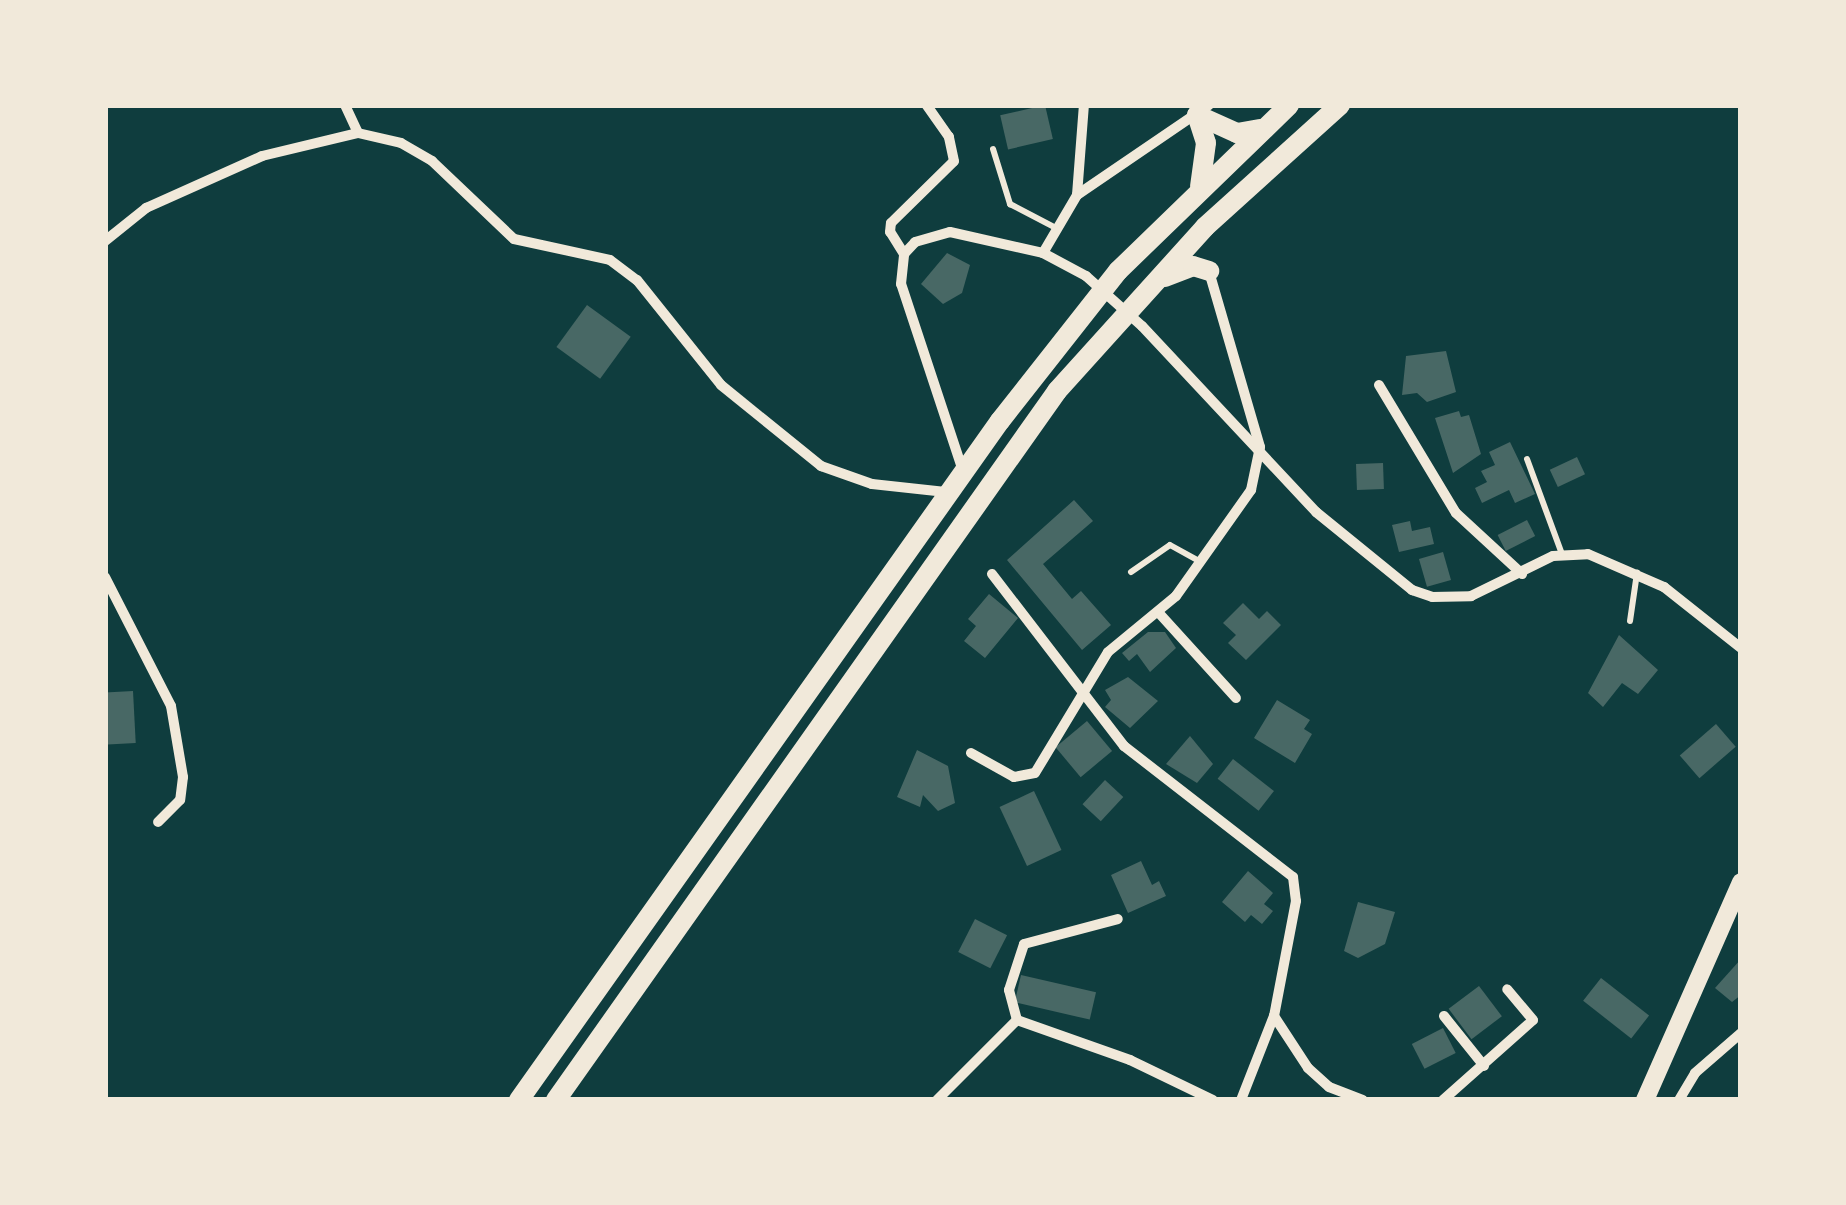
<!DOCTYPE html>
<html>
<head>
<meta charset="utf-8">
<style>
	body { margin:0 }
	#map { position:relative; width:1846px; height:1205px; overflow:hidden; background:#0f3d3e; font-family:"Zilla Slab",serif }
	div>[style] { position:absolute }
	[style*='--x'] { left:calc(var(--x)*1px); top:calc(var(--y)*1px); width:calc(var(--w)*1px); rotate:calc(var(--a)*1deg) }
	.building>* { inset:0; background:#486865; transform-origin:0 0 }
	.service>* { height:6px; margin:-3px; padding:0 3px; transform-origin:3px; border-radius:3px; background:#f1e9da }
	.minor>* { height:10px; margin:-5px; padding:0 5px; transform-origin:5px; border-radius:5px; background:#f1e9da }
	.primary>* { height:18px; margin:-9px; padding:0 9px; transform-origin:9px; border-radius:9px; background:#f1e9da }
	.motorway>* { height:20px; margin:-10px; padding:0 10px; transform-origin:10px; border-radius:10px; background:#f1e9da }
	span { translate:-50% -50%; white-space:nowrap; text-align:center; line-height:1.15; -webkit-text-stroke:10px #f1e9da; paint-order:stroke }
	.frame { position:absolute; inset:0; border:108px solid #f1e9da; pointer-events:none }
</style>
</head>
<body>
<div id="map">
	<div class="building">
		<div style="left:1045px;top:105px;width:35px;height:46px;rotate:77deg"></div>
		<div style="clip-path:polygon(947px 253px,970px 265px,962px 293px,943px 304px,921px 284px)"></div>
		<div style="left:587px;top:305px;width:54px;height:52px;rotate:36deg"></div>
		<div style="clip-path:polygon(1446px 351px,1456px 392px,1427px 402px,1417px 393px,1402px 395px,1406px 356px)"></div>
		<div style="clip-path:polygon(1459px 411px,1461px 417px,1469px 415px,1481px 454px,1453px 473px,1435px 418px)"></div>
		<div style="clip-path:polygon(1510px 442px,1535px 494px,1515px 503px,1509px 490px,1482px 503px,1475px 488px,1487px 482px,1481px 471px,1495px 465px,1489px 452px)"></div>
		<div style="left:1577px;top:457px;width:19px;height:30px;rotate:65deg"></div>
		<div style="left:1383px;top:463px;width:26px;height:27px;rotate:88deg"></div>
		<div style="clip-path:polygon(1074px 500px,1093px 521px,1043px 564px,1072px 599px,1081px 591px,1111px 625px,1082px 650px,1007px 560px)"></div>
		<div style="left:1527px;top:520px;width:18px;height:33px;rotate:63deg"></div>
		<div style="clip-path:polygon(1410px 521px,1412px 531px,1430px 527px,1434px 544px,1399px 552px,1392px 525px)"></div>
		<div style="left:1443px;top:552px;width:29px;height:25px;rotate:74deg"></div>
		<div style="clip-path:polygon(989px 594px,1018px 618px,985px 658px,964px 641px,976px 626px,968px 619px)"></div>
		<div style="clip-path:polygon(1243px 603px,1259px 619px,1267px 611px,1281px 625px,1246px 660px,1228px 643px,1236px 635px,1223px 623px)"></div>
		<div style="clip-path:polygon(1148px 632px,1165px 632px,1176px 648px,1150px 672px,1137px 654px,1129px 661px,1122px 653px)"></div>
		<div style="clip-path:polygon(1619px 635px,1658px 670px,1638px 694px,1622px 683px,1603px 707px,1588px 693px)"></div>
		<div style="clip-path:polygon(1128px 677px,1158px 701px,1130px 728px,1105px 707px,1111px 700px,1105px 690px)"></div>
		<div style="left:133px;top:691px;width:52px;height:28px;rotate:87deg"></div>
		<div style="clip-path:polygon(1277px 700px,1310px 720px,1304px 729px,1312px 734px,1295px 763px,1254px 738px)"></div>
		<div style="left:1087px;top:721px;width:39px;height:41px;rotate:50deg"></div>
		<div style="left:1716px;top:724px;width:30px;height:48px;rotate:49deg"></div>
		<div style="clip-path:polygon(1190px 736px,1213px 764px,1197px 783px,1166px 764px)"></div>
		<div style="clip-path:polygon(917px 750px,948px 766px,955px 803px,938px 811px,923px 795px,920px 807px,897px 797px)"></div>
		<div style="left:1233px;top:759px;width:52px;height:25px;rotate:38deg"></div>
		<div style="left:1105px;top:780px;width:25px;height:33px;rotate:43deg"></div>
		<div style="left:1034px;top:791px;width:65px;height:38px;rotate:65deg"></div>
		<div style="clip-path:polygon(1141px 861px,1152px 885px,1159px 881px,1166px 896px,1128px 913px,1111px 875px)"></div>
		<div style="clip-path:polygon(1248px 871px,1273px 893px,1264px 904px,1273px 911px,1262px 924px,1251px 915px,1245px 922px,1222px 902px)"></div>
		<div style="clip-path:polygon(1358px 902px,1395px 912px,1385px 944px,1358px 958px,1344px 951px)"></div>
		<div style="left:975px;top:919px;width:36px;height:37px;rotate:27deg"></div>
		<div style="clip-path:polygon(1741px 959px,1741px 995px,1732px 1002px,1715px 988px)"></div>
		<div style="left:1021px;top:975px;width:77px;height:28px;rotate:13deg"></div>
		<div style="left:1601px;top:978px;width:61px;height:29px;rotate:38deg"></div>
		<div style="left:1479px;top:986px;width:38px;height:38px;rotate:53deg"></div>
		<div style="left:1443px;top:1028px;width:28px;height:35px;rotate:63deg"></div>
	</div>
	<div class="service">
		<div style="--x:993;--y:149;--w:58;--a:72.8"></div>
		<div style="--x:1010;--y:204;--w:50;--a:27.6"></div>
		<div style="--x:1527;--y:459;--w:101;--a:69.8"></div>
		<div style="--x:1131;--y:572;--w:47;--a:-34.7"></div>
		<div style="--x:1170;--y:545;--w:35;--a:29"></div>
		<div style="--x:1630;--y:621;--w:49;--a:-81.7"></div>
	</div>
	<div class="minor">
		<div style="--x:345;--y:105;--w:31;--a:65"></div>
		<div style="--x:1077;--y:195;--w:90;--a:-85.6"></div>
		<div style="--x:105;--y:241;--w:53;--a:-38.8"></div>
		<div style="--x:146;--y:208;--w:127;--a:-24.1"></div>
		<div style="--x:262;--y:156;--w:99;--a:-13.5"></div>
		<div style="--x:358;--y:133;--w:44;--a:13.1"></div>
		<div style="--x:401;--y:143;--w:36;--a:30"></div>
		<div style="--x:432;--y:161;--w:113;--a:43.6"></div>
		<div style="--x:514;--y:239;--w:98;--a:12.3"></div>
		<div style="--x:610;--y:260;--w:34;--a:37"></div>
		<div style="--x:637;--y:280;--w:134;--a:51.3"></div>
		<div style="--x:721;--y:385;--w:129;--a:39"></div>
		<div style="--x:821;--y:466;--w:54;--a:19.4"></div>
		<div style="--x:872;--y:484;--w:74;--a:6.2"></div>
		<div style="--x:1043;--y:253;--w:67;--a:-59.6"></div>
		<div style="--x:1077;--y:195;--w:160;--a:-34.3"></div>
		<div style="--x:904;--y:254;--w:26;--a:-122"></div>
		<div style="--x:890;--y:232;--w:9;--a:-84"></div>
		<div style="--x:891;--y:223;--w:88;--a:-44.5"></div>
		<div style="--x:954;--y:161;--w:25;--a:-102"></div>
		<div style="--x:949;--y:137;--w:39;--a:-125"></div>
		<div style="--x:1379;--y:385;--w:149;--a:59"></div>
		<div style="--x:1456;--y:513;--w:90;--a:42.7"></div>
		<div style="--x:963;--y:471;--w:197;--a:-108.3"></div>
		<div style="--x:901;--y:284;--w:30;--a:-84"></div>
		<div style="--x:904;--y:254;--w:16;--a:-47"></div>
		<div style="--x:915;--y:242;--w:36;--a:-16"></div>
		<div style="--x:950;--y:232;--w:95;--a:12.7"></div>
		<div style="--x:1043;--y:253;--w:49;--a:28.1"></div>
		<div style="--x:1086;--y:276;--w:75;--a:41.8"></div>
		<div style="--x:1142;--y:326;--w:255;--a:46.9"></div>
		<div style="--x:1316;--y:512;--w:124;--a:39.1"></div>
		<div style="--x:1412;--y:590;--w:21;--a:19"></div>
		<div style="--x:1432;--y:597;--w:39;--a:-1"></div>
		<div style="--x:1471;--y:596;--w:91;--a:-26"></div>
		<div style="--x:1553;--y:556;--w:35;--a:-3"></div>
		<div style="--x:1588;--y:554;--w:83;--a:23.5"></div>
		<div style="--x:1664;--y:587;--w:98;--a:38.4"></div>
		<div style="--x:992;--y:574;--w:217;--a:52.5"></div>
		<div style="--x:1124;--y:746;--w:214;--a:37.8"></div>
		<div style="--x:1293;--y:877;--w:24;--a:83"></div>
		<div style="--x:1296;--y:901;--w:117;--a:100.8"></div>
		<div style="--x:1274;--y:1016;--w:62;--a:56.8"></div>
		<div style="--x:1308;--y:1068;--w:28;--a:42"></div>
		<div style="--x:1329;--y:1087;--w:36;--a:21"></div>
		<div style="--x:105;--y:577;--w:145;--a:62.9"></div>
		<div style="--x:171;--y:706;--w:72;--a:80.4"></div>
		<div style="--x:183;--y:777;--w:23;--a:97"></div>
		<div style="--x:180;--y:800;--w:31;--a:135"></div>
		<div style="--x:1158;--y:612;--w:116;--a:47.8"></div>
		<div style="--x:971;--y:753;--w:49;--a:29.2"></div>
		<div style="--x:1014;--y:777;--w:21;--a:-11"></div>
		<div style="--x:1035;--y:773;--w:141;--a:-58.9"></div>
		<div style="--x:1108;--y:652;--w:88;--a:-39.5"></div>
		<div style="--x:1176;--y:596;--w:130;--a:-54.7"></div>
		<div style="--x:1251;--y:490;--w:44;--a:-78.2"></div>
		<div style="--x:1260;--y:447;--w:183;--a:-106.2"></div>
		<div style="--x:1444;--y:1016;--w:64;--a:51.3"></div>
		<div style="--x:1017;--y:1020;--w:120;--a:19.5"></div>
		<div style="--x:1130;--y:1060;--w:92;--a:25.7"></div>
		<div style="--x:1017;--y:1020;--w:31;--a:-105"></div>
		<div style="--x:1009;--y:990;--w:48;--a:-71.9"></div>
		<div style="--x:1024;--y:944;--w:97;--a:-14.9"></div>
		<div style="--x:937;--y:1100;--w:113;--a:-45"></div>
		<div style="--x:1241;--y:1100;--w:90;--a:-68.6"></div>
		<div style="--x:1443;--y:1100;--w:120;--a:-41.6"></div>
		<div style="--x:1533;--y:1020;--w:40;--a:-130"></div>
		<div style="--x:1679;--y:1100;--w:31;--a:-59"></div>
		<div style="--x:1695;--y:1073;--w:61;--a:-41"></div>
	</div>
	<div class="primary">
		<div style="--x:1645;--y:1100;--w:238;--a:-66.2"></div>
	</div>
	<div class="motorway">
		<div style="--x:1197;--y:115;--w:29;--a:72"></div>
		<div style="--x:1206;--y:143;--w:44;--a:97.8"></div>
		<div style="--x:1197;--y:115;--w:44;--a:24.2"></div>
		<div style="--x:1237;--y:133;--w:23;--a:-10"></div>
		<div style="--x:1165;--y:277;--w:30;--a:-21"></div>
		<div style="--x:1193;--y:266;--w:17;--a:17"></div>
		<div style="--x:519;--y:1100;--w:832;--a:-54.69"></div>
		<div style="--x:1000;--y:421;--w:191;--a:-51.8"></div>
		<div style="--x:1118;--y:271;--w:238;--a:-44.1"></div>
		<div style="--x:556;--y:1100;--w:868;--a:-54.75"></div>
		<div style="--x:1057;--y:391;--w:221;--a:-47.9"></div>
		<div style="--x:1205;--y:227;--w:182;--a:-42.1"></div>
	</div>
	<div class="frame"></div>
</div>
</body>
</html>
